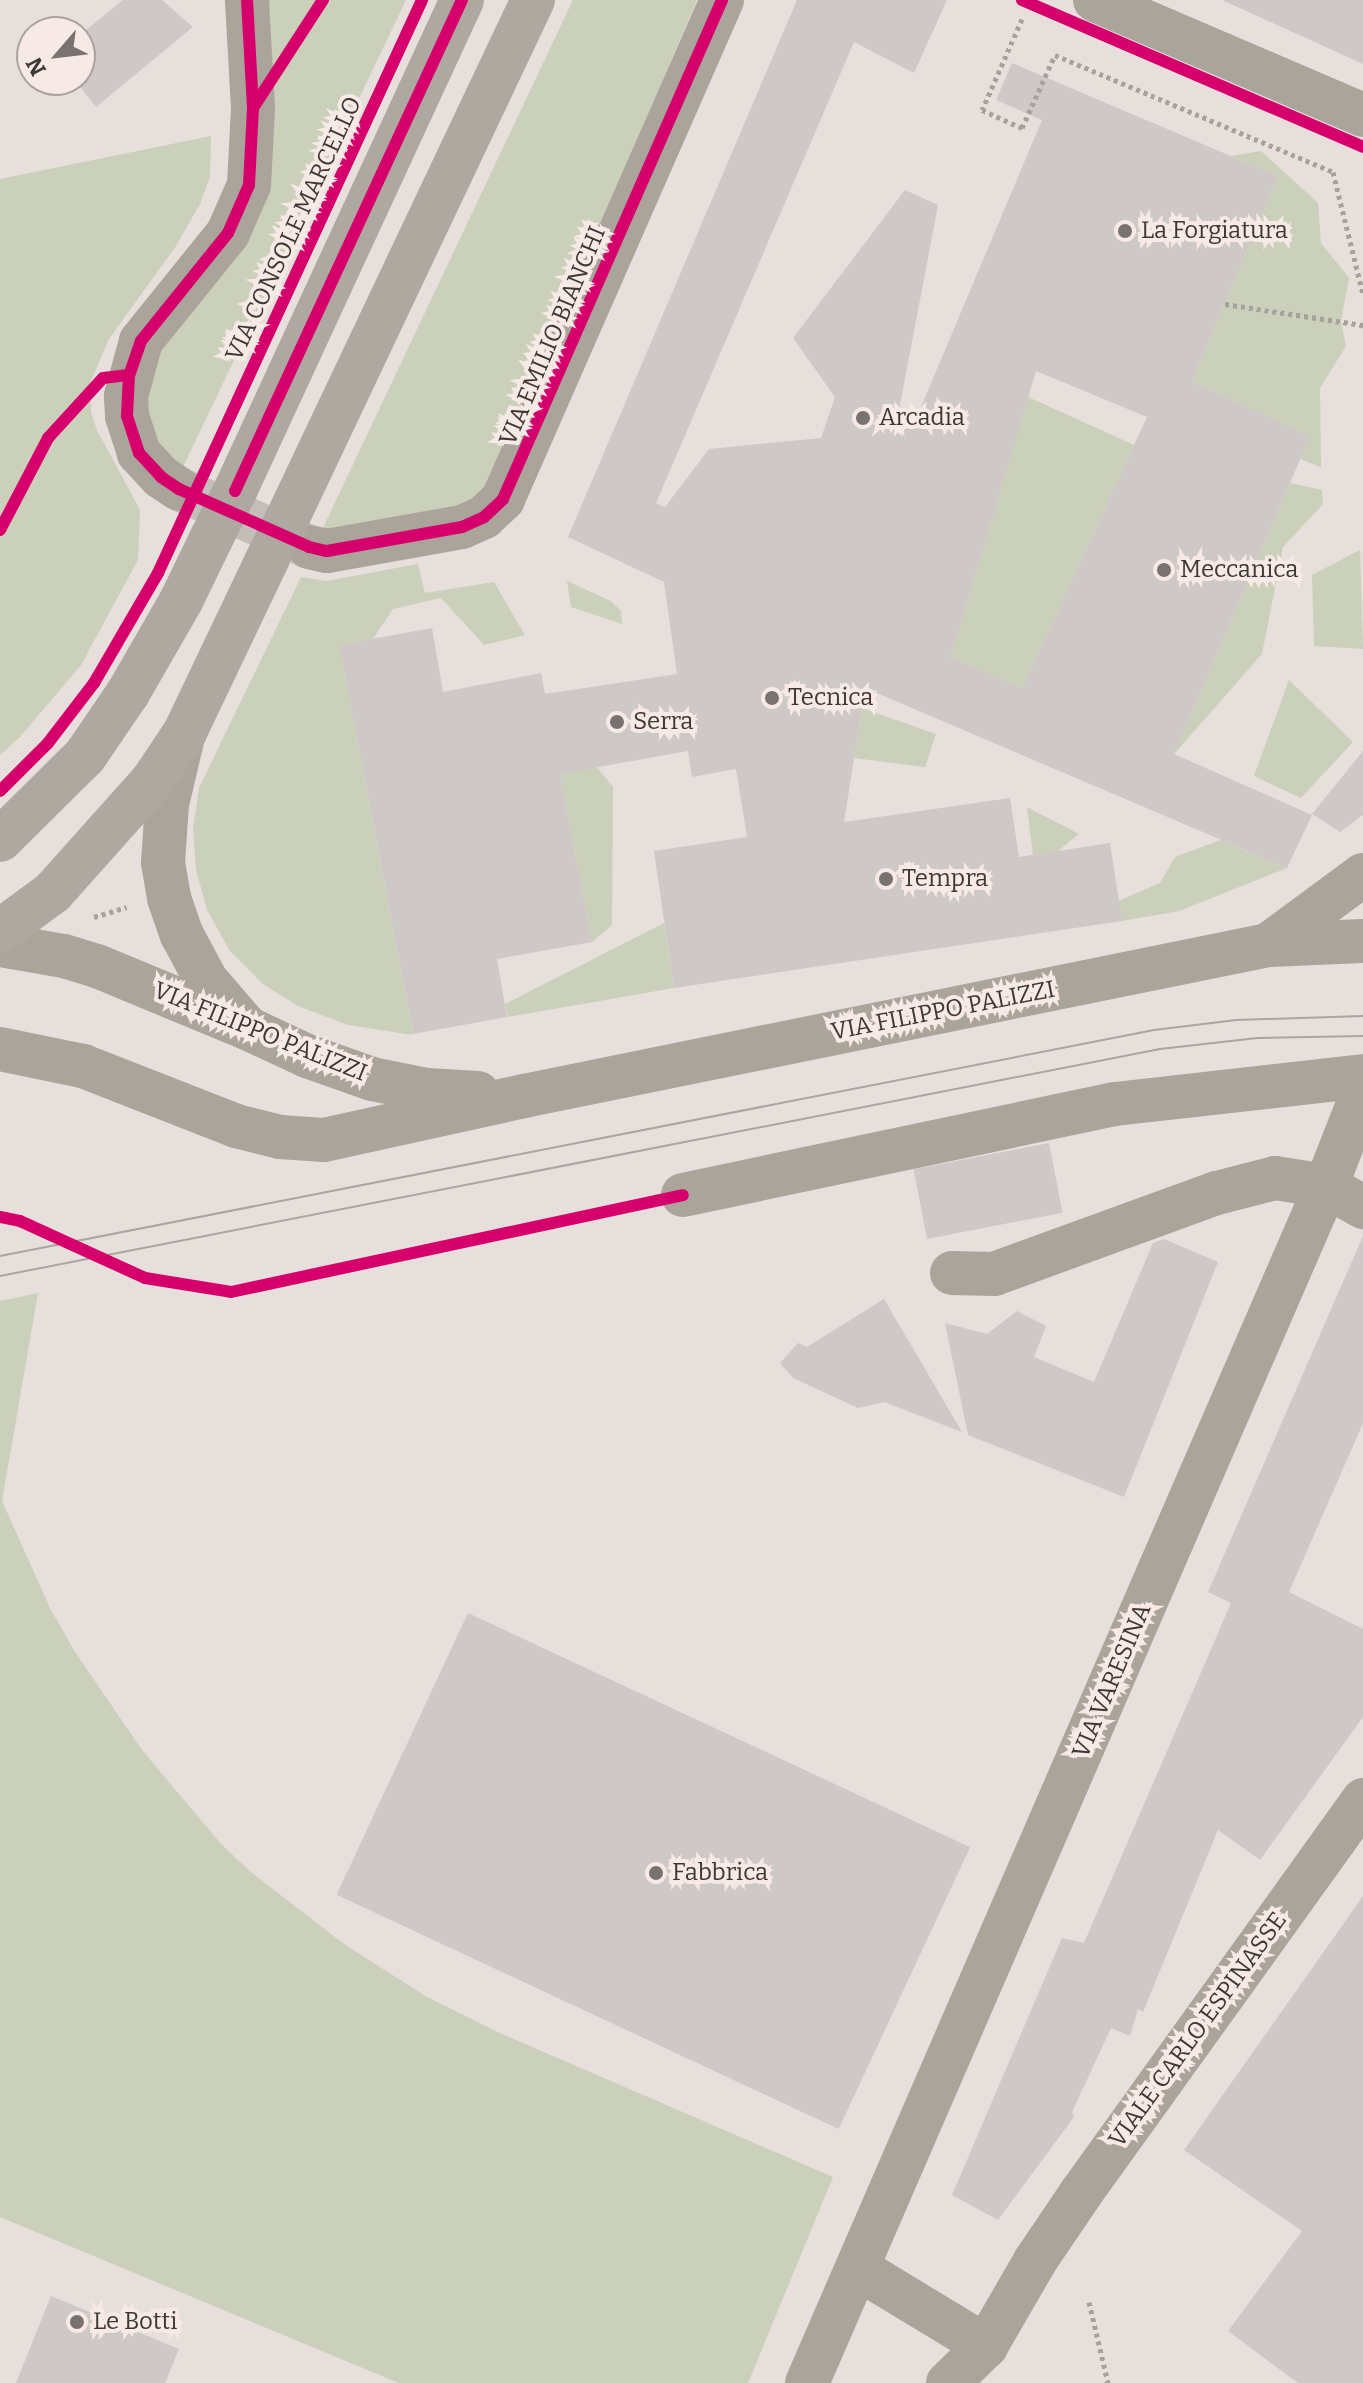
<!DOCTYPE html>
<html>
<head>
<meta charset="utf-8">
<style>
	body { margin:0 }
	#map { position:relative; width:1363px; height:2383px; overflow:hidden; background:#e6dfdc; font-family:Bitter,serif }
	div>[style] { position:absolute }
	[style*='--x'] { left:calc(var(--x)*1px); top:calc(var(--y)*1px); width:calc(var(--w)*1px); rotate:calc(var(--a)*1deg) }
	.green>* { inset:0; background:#cad0ba }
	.building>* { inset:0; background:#cec8c6; transform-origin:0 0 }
	.minor-tunnel>* { height:44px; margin-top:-22px; transform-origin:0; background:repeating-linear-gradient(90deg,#c4bebb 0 44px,transparent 0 66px) }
	.path>* { height:5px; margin-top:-2.5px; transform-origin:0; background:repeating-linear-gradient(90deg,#a7a19b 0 4px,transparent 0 8px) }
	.minor>* { height:44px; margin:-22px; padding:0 22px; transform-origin:22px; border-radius:22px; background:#aaa49b }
	.major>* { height:44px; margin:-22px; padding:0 22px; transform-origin:22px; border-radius:22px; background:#afa8a0 }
	.tram>* { height:2px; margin:-1px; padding:0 1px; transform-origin:1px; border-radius:1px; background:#aaa5a0 }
	.major-bridge>* { height:44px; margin:-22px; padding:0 22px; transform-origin:22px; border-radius:22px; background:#afa8a0 }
	.cycleway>* { height:12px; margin:-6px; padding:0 6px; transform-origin:6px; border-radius:6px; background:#d6006c }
	.dots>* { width:22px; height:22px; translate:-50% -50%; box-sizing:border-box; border:4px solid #f7eae6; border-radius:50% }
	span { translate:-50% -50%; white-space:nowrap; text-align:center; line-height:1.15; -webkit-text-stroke:8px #f7eae6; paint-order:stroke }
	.street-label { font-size:24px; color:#3c3836 }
	.poi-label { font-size:24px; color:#3c3836 }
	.left { translate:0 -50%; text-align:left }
	.north { position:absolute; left:16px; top:16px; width:80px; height:80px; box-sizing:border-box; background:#f7eae6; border:2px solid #aca3a0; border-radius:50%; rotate:242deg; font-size:22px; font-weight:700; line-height:32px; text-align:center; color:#3c3836 }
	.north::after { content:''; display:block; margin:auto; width:28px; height:36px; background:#787270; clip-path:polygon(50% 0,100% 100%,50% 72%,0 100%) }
</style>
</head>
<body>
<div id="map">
	<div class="green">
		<div style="clip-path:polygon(258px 0,406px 0,183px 467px,156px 443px,144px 415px,154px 360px,228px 265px)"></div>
		<div style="clip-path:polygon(573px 0,697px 0,493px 476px,478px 495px,457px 506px,322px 530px)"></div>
		<div style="clip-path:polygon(211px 136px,210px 177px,200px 204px,176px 246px,109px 339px,90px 383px,91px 412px,97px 430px,140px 510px,138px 560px,81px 665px,20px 737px,0 755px,0 179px)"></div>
		<div style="clip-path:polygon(1261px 151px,1318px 203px,1321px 243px,1349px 278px,1341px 321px,1346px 346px,1320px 388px,1321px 467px,1300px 459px,1310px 436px,1192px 381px,1278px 176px,1231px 156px)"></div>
		<div style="clip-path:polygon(1028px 397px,1134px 445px,1022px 688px,951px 657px)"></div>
		<div style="clip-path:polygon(1290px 483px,1322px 490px,1323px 504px,1283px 547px,1262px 654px,1174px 754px)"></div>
		<div style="clip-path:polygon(1360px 550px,1363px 649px,1314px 646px,1312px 575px)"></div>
		<div style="clip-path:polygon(418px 564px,425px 593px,494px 582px,525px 635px,484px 645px,441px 598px,393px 609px,373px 639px,339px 645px,413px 1035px,348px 1025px,298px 1006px,263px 984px,230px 951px,207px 910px,196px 870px,193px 829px,199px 788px,301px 577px,326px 581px)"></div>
		<div style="clip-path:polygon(567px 581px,611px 601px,621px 611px,622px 624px,571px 607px)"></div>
		<div style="clip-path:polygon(1289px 680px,1353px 742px,1301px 798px,1254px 776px)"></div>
		<div style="clip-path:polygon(547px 706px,613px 787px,612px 925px,592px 942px)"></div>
		<div style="clip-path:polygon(862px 708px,936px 734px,925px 767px,854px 758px)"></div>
		<div style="clip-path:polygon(1027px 807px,1079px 834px,1058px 851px,1033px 855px)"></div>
		<div style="clip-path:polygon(1221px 840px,1287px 868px,1179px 911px,1122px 921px,1118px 901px,1160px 883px,1175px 857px)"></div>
		<div style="clip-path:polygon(664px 923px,674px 988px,508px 1017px,505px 1004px)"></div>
		<div style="clip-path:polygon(38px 1293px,2px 1501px,50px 1608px,75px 1652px,142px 1750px,221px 1844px,252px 1873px,344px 1944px,427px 1997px,500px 2033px,833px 2177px,748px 2383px,399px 2383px,0 2217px,0 1301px)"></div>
	</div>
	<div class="building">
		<div style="clip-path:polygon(123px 0,162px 0,193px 27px,96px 107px,80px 87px,80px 35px)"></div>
		<div style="clip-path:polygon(evenodd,797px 0,947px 0,914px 73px,854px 42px,656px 503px,665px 507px,709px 449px,821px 438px,835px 397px,793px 338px,905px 190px,938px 205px,897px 421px,913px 426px,1042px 120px,996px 100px,1012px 63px,1278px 176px,1192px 381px,1310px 436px,1174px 754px,1312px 815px,1287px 868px,865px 688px,844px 822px,1010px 798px,1019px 857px,1110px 843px,1122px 921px,674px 988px,654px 851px,747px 837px,736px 769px,692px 777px,688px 751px,560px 774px,592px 942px,497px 959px,507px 1017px,413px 1034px,339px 645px,432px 628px,443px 692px,541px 673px,545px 694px,677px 674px,664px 582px,568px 537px,797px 0,1036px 371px,1147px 417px,1022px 688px,951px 657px,1036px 371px)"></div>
		<div style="clip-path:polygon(1222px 0,1363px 0,1363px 64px)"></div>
		<div style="clip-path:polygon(1363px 751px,1363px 815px,1340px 832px,1312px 814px)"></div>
		<div style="left:1049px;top:1143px;width:71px;height:138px;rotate:79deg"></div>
		<div style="clip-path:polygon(1363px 1236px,1363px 1423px,1289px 1592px,1363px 1629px,1363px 1717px,1260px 1860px,1218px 1830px,1143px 2012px,1138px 2009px,1130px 2036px,1111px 2028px,1072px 2112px,1074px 2117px,998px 2220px,952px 2195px,1062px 1938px,1084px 1943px,1231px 1603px,1208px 1592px)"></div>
		<div style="clip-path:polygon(1164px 1239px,1218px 1262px,1124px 1497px,968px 1435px,945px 1323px,987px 1334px,1017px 1311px,1046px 1326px,1034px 1357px,1094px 1382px,1153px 1243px)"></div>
		<div style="clip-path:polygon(884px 1299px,962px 1432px,884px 1402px,858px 1408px,793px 1378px,780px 1363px,798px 1343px,807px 1347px)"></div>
		<div style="left:468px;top:1613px;width:554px;height:311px;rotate:25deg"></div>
		<div style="clip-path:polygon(1363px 1896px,1363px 2383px,1298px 2383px,1228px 2331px,1302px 2231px,1184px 2150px)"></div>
		<div style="clip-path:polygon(51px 2296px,179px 2349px,165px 2383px,16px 2383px)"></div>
	</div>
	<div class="minor-tunnel">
		<div style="--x:179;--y:489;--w:142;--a:24"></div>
	</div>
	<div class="path">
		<div style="--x:1022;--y:19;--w:99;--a:113.7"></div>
		<div style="--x:982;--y:110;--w:44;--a:24.2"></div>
		<div style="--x:1022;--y:128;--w:80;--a:-65.7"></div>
		<div style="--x:1055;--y:55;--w:302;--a:22.8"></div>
		<div style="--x:1333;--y:172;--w:126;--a:76.2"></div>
		<div style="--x:1225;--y:304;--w:140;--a:8.7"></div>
		<div style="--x:94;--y:917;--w:34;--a:-17"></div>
		<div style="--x:1089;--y:2302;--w:83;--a:76.8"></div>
	</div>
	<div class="minor">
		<div style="--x:1095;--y:0;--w:292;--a:23.2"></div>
		<div style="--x:179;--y:489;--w:22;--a:-146"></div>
		<div style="--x:161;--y:477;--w:33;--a:-133"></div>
		<div style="--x:139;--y:453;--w:39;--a:-108"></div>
		<div style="--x:127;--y:416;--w:20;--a:-93"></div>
		<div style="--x:126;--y:396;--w:57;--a:-74.7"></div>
		<div style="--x:141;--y:341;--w:139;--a:-51.1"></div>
		<div style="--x:228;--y:233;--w:52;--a:-66.4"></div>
		<div style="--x:249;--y:185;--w:77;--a:-87"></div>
		<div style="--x:253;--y:108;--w:108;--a:-93.2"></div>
		<div style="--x:309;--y:547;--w:18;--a:13"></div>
		<div style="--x:327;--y:551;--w:137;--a:-10.1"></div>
		<div style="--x:462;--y:527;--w:24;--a:-24"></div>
		<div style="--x:484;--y:517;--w:26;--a:-43"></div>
		<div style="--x:503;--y:499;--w:545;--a:-66.3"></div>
		<div style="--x:183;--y:736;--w:70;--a:103.2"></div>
		<div style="--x:167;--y:804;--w:59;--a:93.9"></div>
		<div style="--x:163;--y:863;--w:36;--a:80"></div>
		<div style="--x:169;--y:898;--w:39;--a:71"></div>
		<div style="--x:182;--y:935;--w:51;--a:61.9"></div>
		<div style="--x:206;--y:980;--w:57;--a:49.3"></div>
		<div style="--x:0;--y:945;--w:65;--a:9.8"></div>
		<div style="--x:64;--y:956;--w:34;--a:17"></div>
		<div style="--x:97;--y:966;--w:162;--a:22.5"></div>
		<div style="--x:247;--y:1028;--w:66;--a:25"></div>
		<div style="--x:307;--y:1056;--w:69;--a:19.5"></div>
		<div style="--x:372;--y:1079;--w:56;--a:11.3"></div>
		<div style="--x:427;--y:1090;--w:51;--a:3.4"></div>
		<div style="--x:1268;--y:945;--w:118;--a:-36.4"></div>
		<div style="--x:0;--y:1049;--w:85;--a:11.6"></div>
		<div style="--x:83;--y:1066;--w:164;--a:21.4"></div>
		<div style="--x:236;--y:1126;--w:45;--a:14"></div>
		<div style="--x:280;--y:1137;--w:44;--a:3.9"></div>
		<div style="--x:324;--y:1140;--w:205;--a:-12.4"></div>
		<div style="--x:524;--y:1096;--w:759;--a:-11.47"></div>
		<div style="--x:1268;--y:945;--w:95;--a:-2.4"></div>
		<div style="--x:683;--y:1195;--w:441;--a:-11.9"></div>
		<div style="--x:1115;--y:1104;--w:250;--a:-6.4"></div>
		<div style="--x:952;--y:1273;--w:42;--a:1.4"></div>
		<div style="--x:994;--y:1274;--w:237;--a:-20"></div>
		<div style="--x:1217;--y:1193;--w:60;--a:-14.5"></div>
		<div style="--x:1275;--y:1178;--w:52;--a:8.9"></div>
		<div style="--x:1326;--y:1186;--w:43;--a:29.6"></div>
		<div style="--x:857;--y:2268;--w:151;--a:31.2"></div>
		<div style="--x:807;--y:2383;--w:1305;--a:-66.56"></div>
		<div style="--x:1326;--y:1186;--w:102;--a:-68.7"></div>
		<div style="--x:948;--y:2383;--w:53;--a:-44.2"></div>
		<div style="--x:986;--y:2346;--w:98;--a:-60"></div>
		<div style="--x:1035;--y:2261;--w:82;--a:-55.9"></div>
		<div style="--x:1081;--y:2193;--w:484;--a:-54.3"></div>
	</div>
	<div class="major">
		<div style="--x:235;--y:491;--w:541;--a:-65.19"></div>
		<div style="--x:289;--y:515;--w:570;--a:-64.65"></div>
		<div style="--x:0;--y:840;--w:120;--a:-44.7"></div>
		<div style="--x:85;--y:756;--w:76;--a:-55.7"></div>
		<div style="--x:128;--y:693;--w:106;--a:-60.1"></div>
		<div style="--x:181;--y:601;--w:71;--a:-64.2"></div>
		<div style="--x:0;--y:931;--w:66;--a:-36.3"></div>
		<div style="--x:53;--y:892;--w:150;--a:-48.2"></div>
		<div style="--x:153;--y:780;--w:58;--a:-56.3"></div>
		<div style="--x:185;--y:732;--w:188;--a:-64.5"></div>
	</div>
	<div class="tram">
		<div style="--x:0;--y:1256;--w:1176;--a:-11.08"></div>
		<div style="--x:1154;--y:1030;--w:83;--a:-7"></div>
		<div style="--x:1236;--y:1020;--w:127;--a:-1.8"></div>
		<div style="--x:0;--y:1276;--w:1182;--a:-11.07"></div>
		<div style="--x:1160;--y:1049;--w:98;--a:-6.5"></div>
		<div style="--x:1257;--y:1038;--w:106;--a:-1.1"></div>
	</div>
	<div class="major-bridge">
		<div style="--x:212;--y:537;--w:51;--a:-63.4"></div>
		<div style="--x:266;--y:562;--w:52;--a:-63.9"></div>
	</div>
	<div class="cycleway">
		<div style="--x:247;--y:0;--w:108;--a:86.8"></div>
		<div style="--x:253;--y:108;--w:77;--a:93"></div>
		<div style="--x:249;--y:185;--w:52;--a:113.6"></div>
		<div style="--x:228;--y:233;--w:139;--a:128.9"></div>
		<div style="--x:141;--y:341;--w:36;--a:109"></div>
		<div style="--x:129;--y:375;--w:41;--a:92.8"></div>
		<div style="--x:127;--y:416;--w:39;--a:72"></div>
		<div style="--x:139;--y:453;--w:33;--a:47"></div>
		<div style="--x:161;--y:477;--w:22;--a:34"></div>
		<div style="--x:179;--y:489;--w:142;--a:24"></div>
		<div style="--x:309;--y:547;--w:18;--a:13"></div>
		<div style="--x:327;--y:551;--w:137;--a:-10.1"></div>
		<div style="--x:462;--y:527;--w:24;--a:-24"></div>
		<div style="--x:484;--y:517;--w:26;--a:-43"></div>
		<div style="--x:503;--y:499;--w:545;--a:-66.3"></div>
		<div style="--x:1022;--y:0;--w:371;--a:23.3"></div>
		<div style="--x:253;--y:108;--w:129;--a:-57.1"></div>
		<div style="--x:235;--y:491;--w:541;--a:-65.19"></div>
		<div style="--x:0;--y:530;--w:104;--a:-62.4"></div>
		<div style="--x:48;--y:438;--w:81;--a:-47.5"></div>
		<div style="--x:103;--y:378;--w:26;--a:-7"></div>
		<div style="--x:0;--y:791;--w:68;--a:-45"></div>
		<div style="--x:48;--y:743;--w:76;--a:-52.5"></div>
		<div style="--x:94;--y:683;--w:127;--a:-59.8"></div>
		<div style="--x:158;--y:573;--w:631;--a:-65.26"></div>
		<div style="--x:0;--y:1217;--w:20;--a:11"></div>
		<div style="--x:20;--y:1221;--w:137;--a:24.5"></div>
		<div style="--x:145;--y:1278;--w:87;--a:9.2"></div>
		<div style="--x:231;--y:1292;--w:462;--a:-12.1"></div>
	</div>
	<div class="dots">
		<div style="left:1125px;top:231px;background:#787270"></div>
		<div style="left:863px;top:418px;background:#787270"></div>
		<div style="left:1164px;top:570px;background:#787270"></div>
		<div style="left:772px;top:698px;background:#787270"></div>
		<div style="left:617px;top:722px;background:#787270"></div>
		<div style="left:886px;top:879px;background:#787270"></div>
		<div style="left:656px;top:1873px;background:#787270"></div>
		<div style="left:77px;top:2322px;background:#787270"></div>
	</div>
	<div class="street-label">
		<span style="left:294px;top:229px;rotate:-65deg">VIA CONSOLE MARCELLO</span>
		<span style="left:553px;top:336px;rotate:-67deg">VIA EMILIO BIANCHI</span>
		<span style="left:943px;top:1011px;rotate:-11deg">VIA FILIPPO PALIZZI</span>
		<span style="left:260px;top:1032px;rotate:22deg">VIA FILIPPO PALIZZI</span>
		<span style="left:1112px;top:1681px;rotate:-67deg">VIA VARESINA</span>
		<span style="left:1198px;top:2030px;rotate:-54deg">VIALE CARLO ESPINASSE</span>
	</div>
	<div class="poi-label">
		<span class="left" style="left:1141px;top:231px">La Forgiatura</span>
		<span class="left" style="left:879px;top:418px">Arcadia</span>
		<span class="left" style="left:1180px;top:570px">Meccanica</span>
		<span class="left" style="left:788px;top:698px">Tecnica</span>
		<span class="left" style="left:633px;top:722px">Serra</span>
		<span class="left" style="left:902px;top:879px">Tempra</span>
		<span class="left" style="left:672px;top:1873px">Fabbrica</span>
		<span class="left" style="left:93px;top:2322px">Le Botti</span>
	</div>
	<div class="north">N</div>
</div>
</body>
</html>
